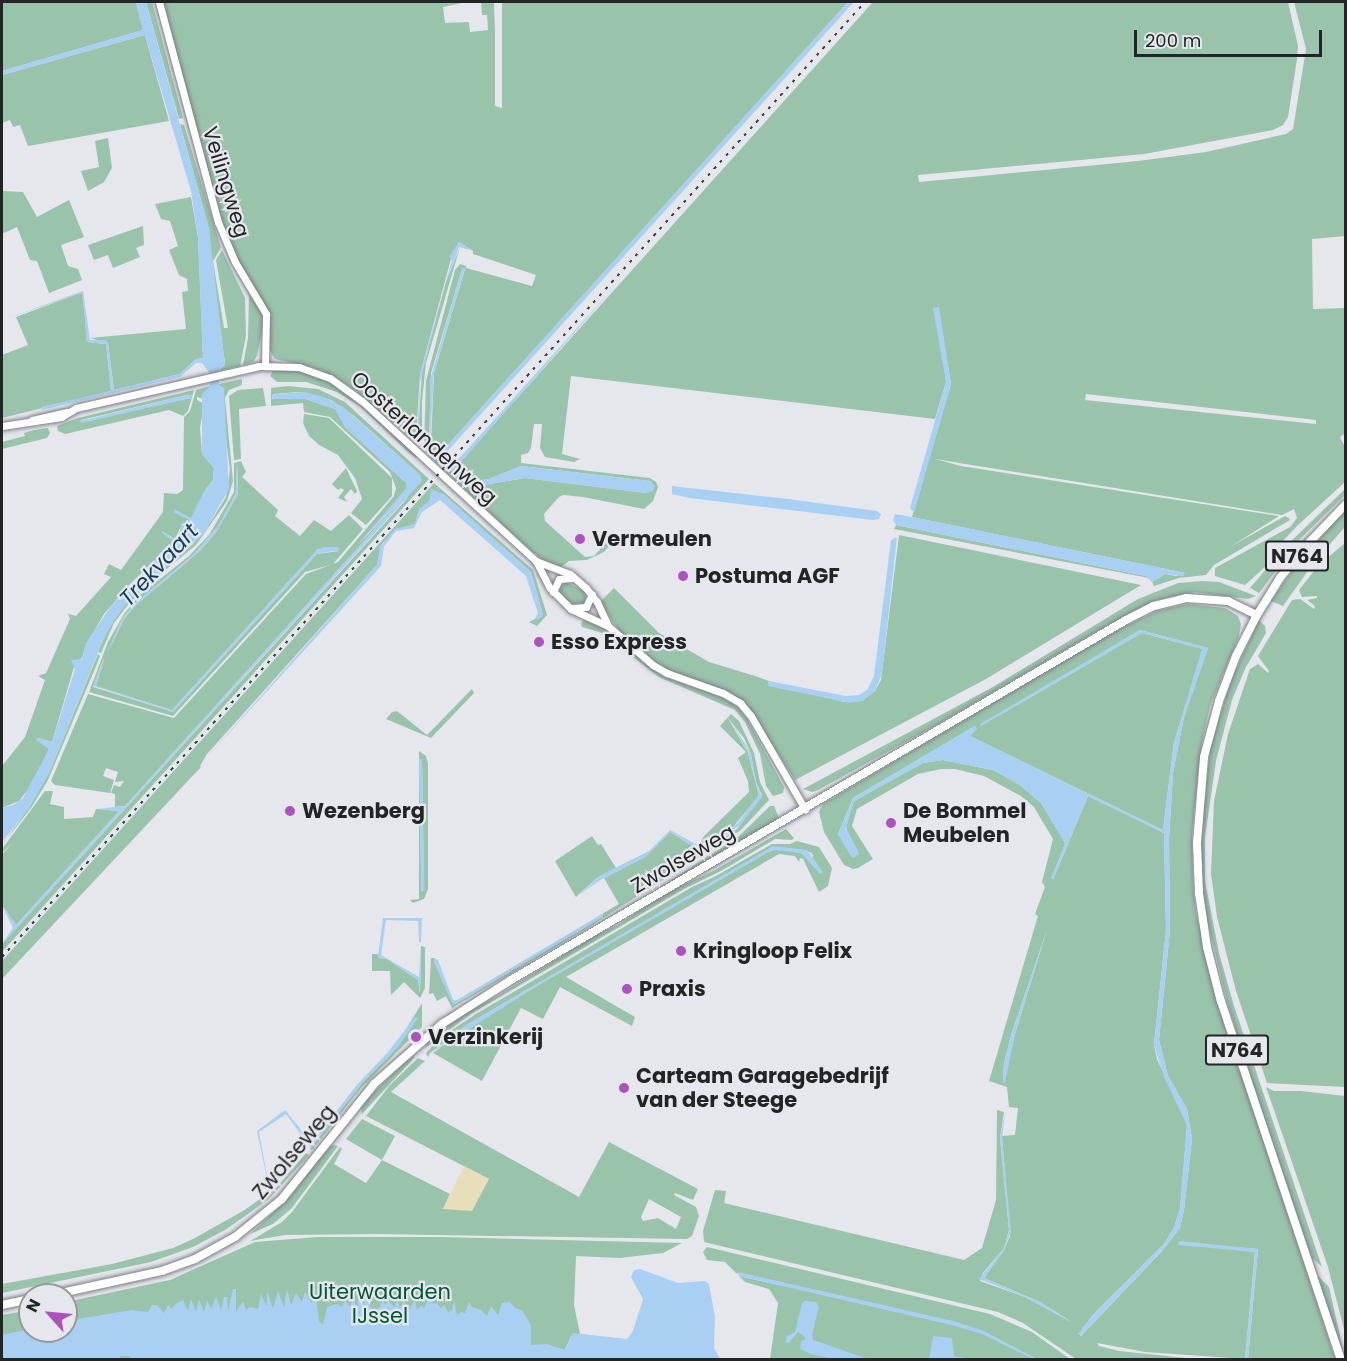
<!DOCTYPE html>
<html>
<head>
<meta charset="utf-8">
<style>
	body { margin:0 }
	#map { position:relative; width:1347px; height:1361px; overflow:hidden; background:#e5e7ed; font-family:Poppins,sans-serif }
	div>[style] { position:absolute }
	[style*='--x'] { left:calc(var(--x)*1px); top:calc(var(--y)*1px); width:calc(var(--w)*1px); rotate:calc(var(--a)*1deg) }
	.green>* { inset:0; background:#9ac3ac }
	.sand>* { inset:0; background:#e8deb9 }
	.water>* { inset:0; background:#a9d0f2; transform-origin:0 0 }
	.roads { filter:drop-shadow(0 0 2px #7c7d83) drop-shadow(0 0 2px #7c7d83) }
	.tertiary>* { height:7px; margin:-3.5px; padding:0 3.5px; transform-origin:3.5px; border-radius:3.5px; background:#fff }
	.secondary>* { height:8px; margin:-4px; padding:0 4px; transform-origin:4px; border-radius:4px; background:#fff }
	.primary>* { height:8px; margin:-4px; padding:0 4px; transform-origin:4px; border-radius:4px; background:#fff }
	.rail>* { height:2px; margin-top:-1px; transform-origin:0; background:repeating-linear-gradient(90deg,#3c3d40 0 3px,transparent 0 9px) }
	.dots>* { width:16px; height:16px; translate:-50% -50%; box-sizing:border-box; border:3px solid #e5e7ed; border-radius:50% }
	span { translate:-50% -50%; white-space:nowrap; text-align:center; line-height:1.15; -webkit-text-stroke:4.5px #e5e7ed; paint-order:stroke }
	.shield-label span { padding:2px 4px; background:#e5e7ed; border:2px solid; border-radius:4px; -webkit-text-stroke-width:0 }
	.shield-label { font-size:20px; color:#232426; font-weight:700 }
	.street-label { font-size:21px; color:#232426 }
	.poi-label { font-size:21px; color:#232426; font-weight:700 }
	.left { translate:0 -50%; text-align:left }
	.park-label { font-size:21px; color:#005737 }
	.water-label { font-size:22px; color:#0f3d5d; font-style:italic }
	.frame { position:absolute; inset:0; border:3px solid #232426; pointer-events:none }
	.north { position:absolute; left:18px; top:1283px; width:60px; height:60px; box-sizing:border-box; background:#e5e7ed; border:2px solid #97999d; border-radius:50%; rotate:297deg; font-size:16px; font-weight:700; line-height:24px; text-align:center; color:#232426 }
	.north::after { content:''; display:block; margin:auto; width:21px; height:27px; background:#ab52be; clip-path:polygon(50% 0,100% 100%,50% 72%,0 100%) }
	.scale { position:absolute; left:1134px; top:30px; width:188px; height:27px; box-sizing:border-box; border:3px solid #232426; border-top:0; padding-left:8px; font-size:18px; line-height:21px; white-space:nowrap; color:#232426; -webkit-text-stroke:4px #e5e7ed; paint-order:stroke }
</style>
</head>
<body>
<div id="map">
	<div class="green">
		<div style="clip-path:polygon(4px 2px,136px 2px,143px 30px,2px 71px,2px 5px)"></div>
		<div style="clip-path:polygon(146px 2px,152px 2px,183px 118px,179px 119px)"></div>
		<div style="clip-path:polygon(evenodd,163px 2px,467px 2px,443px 7px,445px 23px,469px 22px,470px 32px,488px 30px,487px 15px,482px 15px,481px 2px,492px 2px,494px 3px,495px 33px,495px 106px,502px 108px,502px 2px,848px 2px,445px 448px,429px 452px,441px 458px,437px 464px,424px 450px,426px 381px,455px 270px,460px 264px,466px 266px,466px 268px,532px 286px,536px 275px,473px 254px,473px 251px,459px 242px,452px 255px,420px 374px,416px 436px,357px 384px,418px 439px,422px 370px,446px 282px,460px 247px,426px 363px,422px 401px,422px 440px,418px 445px,356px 391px,337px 378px,314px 368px,275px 359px,268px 347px,267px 309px,241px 268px,221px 221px,163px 2px,462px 269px,465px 269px,434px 373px,431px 443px,429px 444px,431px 373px,462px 269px)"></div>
		<div style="clip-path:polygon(evenodd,873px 2px,1288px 2px,1298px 46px,1297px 59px,1288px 117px,1283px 125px,1273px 130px,1144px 154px,918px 175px,919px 182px,1138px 161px,1206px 152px,1286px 134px,1293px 129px,1306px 49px,1294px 2px,1345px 2px,1345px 236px,1312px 239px,1313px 309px,1345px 308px,1346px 433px,1340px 437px,1345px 447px,1345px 482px,1297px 526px,1281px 543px,1265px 567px,1245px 585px,1215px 576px,1215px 568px,1290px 527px,1297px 518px,1294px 509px,1282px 515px,935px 459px,961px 466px,1279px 516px,1230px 547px,1285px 516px,1289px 518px,1290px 520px,1214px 565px,1206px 575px,1179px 578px,1154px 586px,1152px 582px,1165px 574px,1176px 576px,1185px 573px,912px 517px,951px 384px,938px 307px,946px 382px,935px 419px,571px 376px,562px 454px,580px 459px,574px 462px,545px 457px,540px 448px,542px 424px,534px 424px,531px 448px,528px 453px,521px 455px,521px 463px,650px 478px,656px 482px,658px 487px,653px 501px,644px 509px,583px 497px,563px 495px,559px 497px,544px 514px,545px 521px,585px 557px,594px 556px,607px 542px,610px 545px,604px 552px,587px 560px,569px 561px,561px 567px,543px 560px,530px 550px,446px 472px,456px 466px,873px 2px,1086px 394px,1316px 420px,1316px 424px,1085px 400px,1086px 394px,873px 2px,521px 466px,650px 481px,652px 482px,646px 493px,525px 478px,472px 487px,468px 487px,463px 477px,470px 482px,489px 479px,521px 466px)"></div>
		<div style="clip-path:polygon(145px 35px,169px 121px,28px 146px,20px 125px,13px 127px,10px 120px,2px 123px,2px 75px)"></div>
		<div style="clip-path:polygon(180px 124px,184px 125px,221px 248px,213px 261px,224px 328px,228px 328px,216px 260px,222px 250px,245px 298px,246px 336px,240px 366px,219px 371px,225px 364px,212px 266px,209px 229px)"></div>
		<div style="clip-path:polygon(108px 138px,112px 168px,104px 182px,88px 191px,81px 171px,99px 167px,95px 141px)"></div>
		<div style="clip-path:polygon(2px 191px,23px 192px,37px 217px,69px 200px,84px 237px,61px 245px,68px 266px,78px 269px,82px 280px,49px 293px,37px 261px,30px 260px,17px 227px,2px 234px)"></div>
		<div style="clip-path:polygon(191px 197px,198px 237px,203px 358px,196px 359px,180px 374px,114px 390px,108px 343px,90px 338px,186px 329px,182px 292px,188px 291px,187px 279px,179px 275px,169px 250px,178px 246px,170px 221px,161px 219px,155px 204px)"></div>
		<div style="clip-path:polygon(143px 226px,144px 245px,136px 248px,140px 257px,113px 268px,108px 255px,94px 260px,88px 245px)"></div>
		<div style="clip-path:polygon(80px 293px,83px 294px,87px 342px,106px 344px,111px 391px,2px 418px,2px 355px,28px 345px,16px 317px)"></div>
		<div style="clip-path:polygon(249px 294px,263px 314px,263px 326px,257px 356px,253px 362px,243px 365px,248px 338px)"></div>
		<div style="clip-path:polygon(274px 369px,308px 373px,329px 381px,360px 403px,418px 456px,416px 458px,409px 453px,360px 406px,337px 392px,306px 382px,277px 382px,270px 376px)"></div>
		<div style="clip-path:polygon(242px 379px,242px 385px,229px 390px,225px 398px,233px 481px,227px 501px,196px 545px,147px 585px,126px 607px,114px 623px,101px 653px,98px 652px,109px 627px,127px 602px,146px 582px,192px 545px,205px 531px,226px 497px,230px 470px,219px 384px)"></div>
		<div style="clip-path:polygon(210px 386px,203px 399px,197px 397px,197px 400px,204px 404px,200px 428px,202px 454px,214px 468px,213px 480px,206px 489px,191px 518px,174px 512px,188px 519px,188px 522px,182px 524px,175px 539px,161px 531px,174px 542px,129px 585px,104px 614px,85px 647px,83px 656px,74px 667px,52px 742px,38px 738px,49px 749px,33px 783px,19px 801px,2px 808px,2px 766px,25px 737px,45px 680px,38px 676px,46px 673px,70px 619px,68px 614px,76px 616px,111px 577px,104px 574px,109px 564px,121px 570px,163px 512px,164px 493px,177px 494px,183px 490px,184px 417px,190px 411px,196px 390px)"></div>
		<div style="clip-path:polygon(288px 386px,318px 389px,345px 402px,429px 479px,2px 952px,2px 944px,404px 502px,420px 480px,420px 475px,354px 416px,331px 400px,299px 392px,273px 394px,272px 399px,306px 399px,335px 409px,340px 414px,345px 427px,406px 483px,406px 489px,358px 545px,409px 491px,125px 806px,115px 807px,115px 794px,111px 793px,114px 785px,120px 787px,124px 781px,115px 782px,118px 772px,106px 768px,103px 776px,114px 780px,110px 793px,55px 785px,51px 781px,88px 694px,174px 718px,306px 574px,338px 562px,394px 496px,396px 488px,390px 472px,330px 417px,304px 412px,303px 403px,271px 406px,271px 388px)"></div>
		<div style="clip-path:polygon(263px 388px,266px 406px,239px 409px,241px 459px,234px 460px,229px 396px,238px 390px)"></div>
		<div style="clip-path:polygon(evenodd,194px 390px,188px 411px,183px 416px,169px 410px,65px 434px,58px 431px,57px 426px,78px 418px,194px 390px,187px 395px,191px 398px,80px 421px,81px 420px,187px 395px)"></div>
		<div style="clip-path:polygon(304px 414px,329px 418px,392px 478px,392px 496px,366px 525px,351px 513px,362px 499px,355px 478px,338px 455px,319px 445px,309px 436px,303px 423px)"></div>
		<div style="clip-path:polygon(48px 428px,50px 433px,47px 438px,2px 449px,2px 442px,25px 436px,24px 433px,34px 430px)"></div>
		<div style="clip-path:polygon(evenodd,241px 461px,246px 472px,242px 477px,278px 510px,275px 516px,300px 536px,314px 520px,331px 531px,349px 515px,363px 529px,333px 564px,305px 572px,173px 716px,89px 692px,108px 642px,124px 614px,139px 596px,189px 556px,209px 535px,234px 492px,234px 463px,241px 461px,237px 462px,238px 494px,217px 531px,201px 550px,136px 605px,124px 619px,107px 654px,123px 618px,134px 604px,193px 555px,219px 525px,236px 493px,237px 462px,241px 461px,318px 549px,339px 551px,317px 554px,173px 712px,93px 687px,104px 657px,96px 686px,172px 710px,318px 549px)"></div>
		<div style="clip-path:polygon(346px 468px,357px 491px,355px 494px,351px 489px,344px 497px,347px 502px,338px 498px,344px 490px,341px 488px,338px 490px,332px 484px)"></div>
		<div style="clip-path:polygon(434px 483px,533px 570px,547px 615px,537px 626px,529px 622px,543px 615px,531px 572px,443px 494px,431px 492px,430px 500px,418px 513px,415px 524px,395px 530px,381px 545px,377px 565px,207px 754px,200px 766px,201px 767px,2px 979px,2px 961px)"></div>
		<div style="clip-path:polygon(1345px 489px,1345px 495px,1299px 540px,1259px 593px,1250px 588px,1283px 549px)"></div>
		<div style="clip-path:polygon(1345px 510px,1345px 527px,1315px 561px,1283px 606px,1271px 601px,1298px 563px)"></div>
		<div style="clip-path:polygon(896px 525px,1146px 576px,1149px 578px,894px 529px)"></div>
		<div style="clip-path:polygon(899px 535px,1141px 585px,986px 679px,795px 780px,745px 702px,728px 692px,676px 674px,659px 665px,620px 632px,600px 602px,614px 588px,659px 633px,709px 662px,755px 676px,769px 681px,768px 683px,844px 702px,862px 701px,875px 691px,881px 680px)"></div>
		<div style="clip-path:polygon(1345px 543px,1345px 1087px,1267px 1083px,1236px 991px,1217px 917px,1211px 874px,1214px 801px,1228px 734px,1250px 669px,1258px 664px,1268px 673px,1269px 671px,1258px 656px,1292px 600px,1300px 599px,1314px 609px,1315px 606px,1307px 600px,1317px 598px,1317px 596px,1302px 597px,1299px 590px,1318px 566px)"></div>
		<div style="clip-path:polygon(1202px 581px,1219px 582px,1256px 596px,1248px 599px,1195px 592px,1157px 600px,1113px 622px,938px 724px,818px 790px,812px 792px,803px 789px,993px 687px,1138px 599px,1178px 583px)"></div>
		<div style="clip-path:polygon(566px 582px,584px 591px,586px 599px,583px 603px,574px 604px,562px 597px,559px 589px)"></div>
		<div style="clip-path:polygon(evenodd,1187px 604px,1225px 608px,1238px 616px,1241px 624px,1239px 636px,1210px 706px,1202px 743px,1192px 832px,1193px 887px,1196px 914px,1226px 1025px,1335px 1359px,1248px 1359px,1258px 1249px,1178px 1243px,1255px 1252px,1245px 1359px,1145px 1352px,1097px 1343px,1099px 1346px,1119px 1351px,1196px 1359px,1103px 1360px,1076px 1359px,1023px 1323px,998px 1312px,704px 1242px,703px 1231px,715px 1190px,726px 1191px,724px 1203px,964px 1260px,982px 1248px,996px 1200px,997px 1110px,1004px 1112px,1000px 1138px,1009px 1230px,1004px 1248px,983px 1273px,980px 1281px,1025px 1297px,1072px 1322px,1038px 1301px,984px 1278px,1004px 1250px,1010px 1236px,1002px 1136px,1015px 1135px,1018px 1108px,1009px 1107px,1007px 1087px,989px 1081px,1038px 916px,1035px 914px,1045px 887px,1042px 882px,1053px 839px,1034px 807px,1021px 796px,984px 776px,955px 769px,941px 769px,918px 774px,857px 809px,852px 826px,873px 859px,858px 868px,853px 869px,844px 865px,824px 832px,819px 812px,823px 804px,1103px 637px,1157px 611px,1187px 604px,1140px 630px,1208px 648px,1184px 717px,1173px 773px,1169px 839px,1170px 930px,1159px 1040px,1168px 1076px,1187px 1109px,1192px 1139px,1184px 1210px,1180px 1228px,1162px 1251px,1081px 1336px,1079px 1334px,1092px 1316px,1165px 1243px,1174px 1227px,1180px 1209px,1187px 1125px,1157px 1059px,1154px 1045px,1166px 930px,1164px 833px,1088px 796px,1053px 880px,1065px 843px,1041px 803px,1020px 785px,993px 770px,943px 760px,923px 763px,854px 801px,846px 825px,852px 857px,838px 834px,853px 798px,975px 726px,970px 736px,1163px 830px,1174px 742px,1203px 649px,1142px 633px,1138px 635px,981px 726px,1140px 630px,1187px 604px,1047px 930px,1015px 1034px,1003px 1082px,1004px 1063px,1012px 1032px,1047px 930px)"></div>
		<div style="clip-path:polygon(584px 620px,604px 628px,650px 668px,665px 677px,721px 697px,737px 706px,747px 719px,784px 787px,783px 793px,773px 796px,766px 786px,760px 754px,745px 722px,735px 710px,659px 677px,602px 633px,582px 627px,581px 624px)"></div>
		<div style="clip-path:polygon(1259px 620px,1265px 626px,1266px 633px,1246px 667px,1232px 700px,1216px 761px,1205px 837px,1205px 881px,1219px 953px,1234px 1006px,1322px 1267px,1311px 1257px,1253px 1084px,1229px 1008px,1204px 908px,1199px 852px,1210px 750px,1230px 683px)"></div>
		<div style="clip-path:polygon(98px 654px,100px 656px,94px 671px,48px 780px,31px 808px,2px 845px,20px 820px,49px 773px)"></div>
		<div style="clip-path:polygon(472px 689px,474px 693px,431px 738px,386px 719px,392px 712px,397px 711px,427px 735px)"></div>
		<div style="clip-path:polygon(731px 714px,739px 721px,754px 753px,760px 782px,769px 800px,741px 830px,589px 927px,452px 1008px,446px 996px,437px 1001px,433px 993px,429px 994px,431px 958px,434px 958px,455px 1004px,603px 917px,602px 914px,619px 904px,604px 878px,645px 857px,670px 832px,700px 851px,656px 879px,650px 886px,737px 829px,762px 795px,756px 782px,751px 754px,744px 738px,728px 718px,748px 753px,759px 796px,733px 827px,706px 846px,700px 843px,704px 836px,749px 792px,748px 781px,738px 758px,746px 752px,720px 726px)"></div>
		<div style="clip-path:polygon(evenodd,419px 751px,426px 756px,428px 764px,428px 889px,424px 899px,413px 903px,410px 900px,419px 899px,419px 751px,422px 759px,424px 890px,421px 891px,420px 761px,422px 759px)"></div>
		<div style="clip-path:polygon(45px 791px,53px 791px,50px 804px,64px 807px,64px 819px,93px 817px,96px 809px,119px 811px,16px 925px,2px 905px,2px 855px,11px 844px,2px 853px,2px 849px)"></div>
		<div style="clip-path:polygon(770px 806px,774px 806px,779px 818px,621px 912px,737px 838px)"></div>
		<div style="clip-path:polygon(786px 829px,794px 838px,792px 840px,775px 839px,721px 871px,684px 889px,471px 1014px,425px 1048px,430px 1038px,472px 1008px,494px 998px,596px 935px,618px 925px,668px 892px,713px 871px)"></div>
		<div style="clip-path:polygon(592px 836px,598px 845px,601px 844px,616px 868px,597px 878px,576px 897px,555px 861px)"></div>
		<div style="clip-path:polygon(797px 841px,819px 847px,832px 868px,828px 886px,819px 892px,803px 859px,800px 858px,799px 862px,795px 856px,779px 854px,566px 977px,635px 1017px,632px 1026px,560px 987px,543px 1019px,521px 1008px,482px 1081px,433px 1053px,462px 1032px,537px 986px,766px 853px,776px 849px,801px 853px,812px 862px,813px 855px,810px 852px,772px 847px,468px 1024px,430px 1053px,428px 1057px,426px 1053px,440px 1038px,476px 1014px,692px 887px,716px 876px,772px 844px,790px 844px)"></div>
		<div style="clip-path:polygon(421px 946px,425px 947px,425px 988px,420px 998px,404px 982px,391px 995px,390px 971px,372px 971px,372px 954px,378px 954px,379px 958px,387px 959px,418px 980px,420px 993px)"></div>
		<div style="clip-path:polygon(422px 1003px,422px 1027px,361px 1088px,312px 1150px,310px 1149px,363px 1082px,390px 1055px)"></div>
		<div style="clip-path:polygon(411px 1056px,415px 1057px,362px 1114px,360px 1106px,365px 1101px)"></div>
		<div style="clip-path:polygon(evenodd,418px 1058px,425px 1061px,391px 1092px,579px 1197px,609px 1142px,698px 1189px,693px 1200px,675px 1193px,674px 1195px,696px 1207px,699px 1216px,692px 1236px,687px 1239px,379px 1234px,285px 1235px,250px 1241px,282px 1222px,292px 1212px,340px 1147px,342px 1149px,334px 1164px,366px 1183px,382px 1160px,346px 1139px,362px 1119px,395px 1136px,382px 1160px,450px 1194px,443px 1209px,489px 1179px,366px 1116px,390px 1085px,418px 1058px,649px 1199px,681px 1217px,676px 1229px,658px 1218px,643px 1221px,641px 1217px,649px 1199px)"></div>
		<div style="clip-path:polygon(1266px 1087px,1274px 1091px,1301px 1091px,1345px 1096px,1345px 1333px,1328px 1267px)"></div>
		<div style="clip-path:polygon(334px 1145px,338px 1146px,292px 1208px,273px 1224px,250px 1234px,287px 1200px,328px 1147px)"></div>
		<div style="clip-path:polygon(306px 1153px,309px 1155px,269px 1199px,225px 1230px,193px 1247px,151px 1262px,2px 1293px,2px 1284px,112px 1264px,173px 1248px,193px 1239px,243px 1211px,276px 1188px)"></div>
		<div style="clip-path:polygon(318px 1237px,442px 1237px,682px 1243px,663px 1253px,654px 1254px,620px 1258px,576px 1256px,574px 1305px,580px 1334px,571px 1336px,565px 1350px,531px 1359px,2px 1360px,2px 1315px,30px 1310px,30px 1331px,66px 1331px,66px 1302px,170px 1280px,255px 1242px)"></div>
		<div style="clip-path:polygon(707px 1247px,990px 1314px,1032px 1332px,1070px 1359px,770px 1359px,778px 1303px,769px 1289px,745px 1282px,739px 1276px,783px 1286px,784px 1283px,736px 1273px,725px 1262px,707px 1260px,703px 1252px)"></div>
		<div style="clip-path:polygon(1318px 1276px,1329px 1287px,1345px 1358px,1317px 1277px)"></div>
	</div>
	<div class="sand">
		<div style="clip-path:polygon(464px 1166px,489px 1179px,472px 1211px,443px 1209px)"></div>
	</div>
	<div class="water">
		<div style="clip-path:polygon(136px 2px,146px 2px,209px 229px,225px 364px,219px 370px,219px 385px,224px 388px,229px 489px,205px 531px,176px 560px,138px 589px,116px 617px,104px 638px,49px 773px,30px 807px,2px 842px,2px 808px,13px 805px,23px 798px,49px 749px,36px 740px,37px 738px,52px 742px,75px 669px,71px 660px,82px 659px,86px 643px,111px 606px,174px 542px,160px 531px,175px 539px,180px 532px,180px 526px,188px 522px,188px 519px,174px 512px,174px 509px,191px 518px,203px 493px,213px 480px,214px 468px,202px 454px,202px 394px,210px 386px,209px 372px,202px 363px,196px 363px,180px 377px,42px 410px,41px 407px,111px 391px,106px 344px,87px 342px,82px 293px,8px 318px,83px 291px,90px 340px,106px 340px,108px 343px,114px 390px,180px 374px,196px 359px,203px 358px,198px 237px,191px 191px,145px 35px,2px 75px,2px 71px,143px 30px)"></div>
		<div style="clip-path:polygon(848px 2px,854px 2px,444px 455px,439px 459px,429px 452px,431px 449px,434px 452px,445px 448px)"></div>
		<div style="clip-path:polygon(459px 242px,474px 251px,459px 247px,446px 282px,420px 382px,419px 428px,417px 439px,356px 385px,358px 384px,417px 435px,420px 374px,452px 260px,449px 257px)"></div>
		<div style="clip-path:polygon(462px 268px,465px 268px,434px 373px,430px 444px,430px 380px)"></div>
		<div style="clip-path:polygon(618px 283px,454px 470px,450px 471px,453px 465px)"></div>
		<div style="clip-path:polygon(939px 307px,951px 384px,915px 510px,912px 511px,910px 508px,946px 382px,933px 308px)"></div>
		<div style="clip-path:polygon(305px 392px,324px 397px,343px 407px,420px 475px,422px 481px,2px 944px,13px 928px,2px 905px,16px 925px,119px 811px,96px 809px,125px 806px,408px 492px,357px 545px,406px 489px,406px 483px,345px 427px,335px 409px,306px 399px,272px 399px,274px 394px)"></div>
		<div style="clip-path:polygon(187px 395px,192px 395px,191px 398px,82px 423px,80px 421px)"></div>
		<div style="clip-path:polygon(237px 462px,238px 494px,217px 531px,201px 550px,136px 605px,124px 619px,106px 654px,120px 623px,134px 604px,193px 555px,219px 525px,236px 493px)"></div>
		<div style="clip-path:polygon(521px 466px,650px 481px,655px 486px,653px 491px,646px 493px,525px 478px,470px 487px,460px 478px,470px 482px,489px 479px)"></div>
		<div style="clip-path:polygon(672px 486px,788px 499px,877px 511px,881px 514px,879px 519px,873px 520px,689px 498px,672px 494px)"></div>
		<div style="clip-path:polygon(431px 489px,443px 494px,531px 572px,543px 615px,538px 620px,535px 619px,538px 613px,526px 576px,440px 500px,422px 512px,414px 528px,396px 531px,384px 546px,381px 566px,199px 766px,377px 565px,380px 547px,384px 542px,395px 529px,415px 524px,419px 509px,430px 500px)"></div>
		<div style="clip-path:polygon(895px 514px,912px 517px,1185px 573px,1183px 576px,1165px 574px,1152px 582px,1146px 576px,896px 525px,893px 520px)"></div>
		<div style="clip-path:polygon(897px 537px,882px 674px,875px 691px,862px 701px,850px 703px,768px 686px,769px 681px,846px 696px,859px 695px,867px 690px,874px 676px,891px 540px)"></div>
		<div style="clip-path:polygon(323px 547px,338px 547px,340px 550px,317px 554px,173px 712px,93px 686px,105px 657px,96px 686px,172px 710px,316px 551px)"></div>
		<div style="clip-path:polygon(1140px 630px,1208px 648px,1184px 717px,1173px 773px,1169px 839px,1170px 930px,1159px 1040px,1168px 1076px,1187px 1109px,1192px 1139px,1184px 1210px,1180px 1228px,1168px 1244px,1081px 1336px,1078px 1334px,1092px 1316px,1165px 1243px,1174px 1227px,1180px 1209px,1187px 1125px,1164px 1077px,1154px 1045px,1166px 930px,1164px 833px,1088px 796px,1053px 880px,1051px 878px,1065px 843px,1041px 803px,1020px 785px,993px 770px,943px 760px,923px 763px,854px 801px,846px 828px,858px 851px,859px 854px,854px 858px,851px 856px,838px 834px,853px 798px,975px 726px,977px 729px,970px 736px,1163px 830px,1174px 742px,1202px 649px,1142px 633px,1138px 635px,981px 726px,980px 724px)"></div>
		<div style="clip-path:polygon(729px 717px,751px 754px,756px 782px,762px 797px,740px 825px,650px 887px,656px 879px,700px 851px,670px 832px,645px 857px,602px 879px,579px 895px,601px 875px,649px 851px,670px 830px,703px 848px,738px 823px,759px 794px,748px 753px)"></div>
		<div style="left:422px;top:759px;width:132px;height:3px;rotate:89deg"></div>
		<div style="clip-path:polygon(773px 846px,807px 850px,823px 872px,820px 874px,801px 853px,772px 850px,537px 986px,430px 1054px,468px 1024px)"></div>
		<div style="clip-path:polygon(602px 914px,603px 917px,455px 1004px,452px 1003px,434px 962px,434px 958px,438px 960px,453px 1000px,457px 1000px)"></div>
		<div style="clip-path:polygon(383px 918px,422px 918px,421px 942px,419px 942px,418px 921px,386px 920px,381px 955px,419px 977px,421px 946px,420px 993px,418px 980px,387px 959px,378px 957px)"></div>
		<div style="clip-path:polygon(1047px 930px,1015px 1034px,1005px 1083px,1003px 1082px,1004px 1063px,1012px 1032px)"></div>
		<div style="clip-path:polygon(415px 1017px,418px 1018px,398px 1047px,363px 1082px,311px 1148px,286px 1114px,259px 1132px,270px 1192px,257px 1131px,285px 1110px,312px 1143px,356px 1086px,388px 1052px)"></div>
		<div style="clip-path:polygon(1005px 1112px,1002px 1140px,1011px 1231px,1004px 1250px,984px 1278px,1038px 1301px,1072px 1323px,1025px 1297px,979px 1279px,1004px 1248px,1009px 1230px,1000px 1138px)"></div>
		<div style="clip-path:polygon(1179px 1241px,1258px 1249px,1248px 1359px,1245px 1359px,1255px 1252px,1178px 1245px)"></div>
		<div style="clip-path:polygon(640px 1269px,678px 1283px,705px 1281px,709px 1284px,715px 1317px,714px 1348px,720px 1359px,132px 1360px,130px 1356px,120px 1356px,121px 1360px,2px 1359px,2px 1335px,30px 1329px,30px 1331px,66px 1331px,66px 1321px,132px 1310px,148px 1312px,152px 1305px,157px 1305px,164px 1313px,168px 1305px,172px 1309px,175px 1304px,183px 1300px,188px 1311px,191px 1299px,196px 1312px,199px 1299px,204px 1312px,207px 1300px,211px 1309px,216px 1297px,221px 1310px,224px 1297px,227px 1297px,228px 1311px,233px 1289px,236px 1289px,236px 1312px,243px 1301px,246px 1310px,250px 1307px,258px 1309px,261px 1294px,267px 1307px,267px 1291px,273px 1309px,278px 1291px,284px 1307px,287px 1289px,291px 1305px,296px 1293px,302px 1302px,305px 1292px,312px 1304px,315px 1291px,319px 1321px,323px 1325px,327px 1307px,337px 1304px,342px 1307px,345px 1301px,350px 1307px,353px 1299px,357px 1307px,360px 1292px,364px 1305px,367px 1290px,369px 1306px,373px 1309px,379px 1308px,382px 1301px,385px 1305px,388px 1300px,394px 1307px,397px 1300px,400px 1308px,404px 1301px,408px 1312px,415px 1299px,417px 1310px,422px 1305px,424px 1309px,429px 1296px,433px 1304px,437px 1303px,441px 1308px,444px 1305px,448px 1313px,452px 1310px,454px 1301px,457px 1315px,461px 1312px,465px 1313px,469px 1302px,472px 1307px,481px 1310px,487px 1316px,491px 1306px,498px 1315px,502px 1303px,510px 1302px,515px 1308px,522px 1310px,531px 1325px,531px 1345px,547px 1344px,565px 1350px,573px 1333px,627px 1339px,633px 1331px,643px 1299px,631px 1277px,634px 1270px)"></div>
		<div style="clip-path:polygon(738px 1272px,953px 1321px,984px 1331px,1035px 1358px,1033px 1359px,982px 1334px,952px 1325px,739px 1276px)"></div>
		<div style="clip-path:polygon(805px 1301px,816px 1302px,819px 1307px,812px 1334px,813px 1340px,868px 1359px,833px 1359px,811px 1354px,800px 1349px,801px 1342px,806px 1338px,798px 1332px,789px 1343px,785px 1342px,787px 1336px,795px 1332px,802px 1303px)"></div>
		<div style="clip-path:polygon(933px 1336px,952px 1338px,954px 1356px,971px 1359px,929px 1359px)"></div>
	</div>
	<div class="roads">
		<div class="tertiary">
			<div style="--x:159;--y:2;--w:228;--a:75"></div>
			<div style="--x:218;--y:222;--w:43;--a:67"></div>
			<div style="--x:235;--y:262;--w:61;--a:59.2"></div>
			<div style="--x:266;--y:314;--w:51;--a:91.1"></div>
			<div style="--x:32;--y:420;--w:36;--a:-13"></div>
			<div style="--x:2;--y:426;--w:60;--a:-8.7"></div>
			<div style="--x:61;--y:417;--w:17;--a:-31"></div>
			<div style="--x:76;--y:408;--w:188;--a:-12.9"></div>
			<div style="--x:259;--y:366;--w:40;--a:1.4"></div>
			<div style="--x:299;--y:367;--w:33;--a:20"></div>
			<div style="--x:330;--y:378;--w:39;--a:36"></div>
			<div style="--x:362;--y:401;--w:236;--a:42.6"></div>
			<div style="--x:536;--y:561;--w:30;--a:63"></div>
			<div style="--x:550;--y:588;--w:30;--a:45"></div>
			<div style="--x:571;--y:609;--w:41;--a:24.7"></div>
			<div style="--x:608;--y:626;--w:60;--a:40.9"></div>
			<div style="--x:653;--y:665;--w:16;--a:30"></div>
			<div style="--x:667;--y:673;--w:59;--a:19.7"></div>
			<div style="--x:723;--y:693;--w:20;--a:30"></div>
			<div style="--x:740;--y:703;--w:17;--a:50"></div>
			<div style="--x:751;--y:716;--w:108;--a:59.9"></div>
			<div style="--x:536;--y:561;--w:36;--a:21"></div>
			<div style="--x:570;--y:574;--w:21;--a:41"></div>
			<div style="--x:586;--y:588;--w:18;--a:52"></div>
			<div style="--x:597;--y:602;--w:26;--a:65"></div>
			<div style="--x:553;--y:592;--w:14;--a:-65"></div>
			<div style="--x:559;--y:579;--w:14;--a:-4"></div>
			<div style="--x:572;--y:608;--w:14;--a:-4"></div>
			<div style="--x:586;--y:607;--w:14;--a:-65"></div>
		</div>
		<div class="secondary">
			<div style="--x:52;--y:1295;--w:113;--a:-12.3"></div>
			<div style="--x:162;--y:1271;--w:35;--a:-20"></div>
			<div style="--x:195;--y:1259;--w:46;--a:-28.8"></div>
			<div style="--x:235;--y:1237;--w:60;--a:-39"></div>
			<div style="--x:282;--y:1199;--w:147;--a:-51.3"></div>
			<div style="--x:374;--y:1084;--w:91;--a:-41.4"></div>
			<div style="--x:442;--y:1024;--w:82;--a:-32.5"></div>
			<div style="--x:511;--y:980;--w:713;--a:-30.34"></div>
			<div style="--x:1126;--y:620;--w:31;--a:-27"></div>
			<div style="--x:1154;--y:606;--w:33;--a:-14"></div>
			<div style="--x:1186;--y:598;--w:42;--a:4.1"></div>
			<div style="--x:1228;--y:601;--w:32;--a:26"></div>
			<div style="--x:2;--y:1305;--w:29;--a:-12"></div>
		</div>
		<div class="primary">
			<div style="--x:1341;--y:1360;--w:378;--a:-108.5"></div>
			<div style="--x:1221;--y:1002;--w:57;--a:-104.3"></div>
			<div style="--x:1207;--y:947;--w:55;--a:-98.4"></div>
			<div style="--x:1199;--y:893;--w:50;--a:-92.3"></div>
			<div style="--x:1197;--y:843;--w:86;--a:-85.3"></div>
			<div style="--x:1204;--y:757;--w:58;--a:-75"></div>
			<div style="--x:1219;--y:701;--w:48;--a:-69.3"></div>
			<div style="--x:1236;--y:656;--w:46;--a:-62.9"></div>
			<div style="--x:1257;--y:615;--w:44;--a:-58.1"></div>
			<div style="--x:1280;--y:578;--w:34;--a:-52"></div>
			<div style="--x:1301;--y:551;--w:65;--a:-46.2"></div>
		</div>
	</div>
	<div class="rail">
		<div style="--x:2;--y:957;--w:1287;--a:-47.9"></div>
	</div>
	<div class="dots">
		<div style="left:580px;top:539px;background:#ab52be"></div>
		<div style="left:683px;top:576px;background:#ab52be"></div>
		<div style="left:539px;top:642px;background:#ab52be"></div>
		<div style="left:290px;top:811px;background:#ab52be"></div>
		<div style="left:891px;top:823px;background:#ab52be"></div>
		<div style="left:681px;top:951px;background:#ab52be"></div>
		<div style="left:627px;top:989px;background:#ab52be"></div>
		<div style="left:416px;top:1037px;background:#ab52be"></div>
		<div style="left:624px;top:1088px;background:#ab52be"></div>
	</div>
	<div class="shield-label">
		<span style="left:1297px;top:556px">N764</span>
		<span style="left:1237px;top:1050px">N764</span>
	</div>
	<div class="street-label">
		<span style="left:226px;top:182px;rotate:73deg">Veilingweg</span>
		<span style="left:424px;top:438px;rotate:42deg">Oosterlandenweg</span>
		<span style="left:683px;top:859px;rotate:-30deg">Zwolseweg</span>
		<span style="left:294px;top:1152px;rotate:-50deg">Zwolseweg</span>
	</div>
	<div class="poi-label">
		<span class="left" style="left:592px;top:539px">Vermeulen</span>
		<span class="left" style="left:695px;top:576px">Postuma AGF</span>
		<span class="left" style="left:551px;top:642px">Esso Express</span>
		<span class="left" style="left:302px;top:811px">Wezenberg</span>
		<span class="left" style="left:903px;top:823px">De Bommel<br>Meubelen</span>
		<span class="left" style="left:693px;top:951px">Kringloop Felix</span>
		<span class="left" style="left:639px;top:989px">Praxis</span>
		<span class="left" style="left:428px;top:1037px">Verzinkerij</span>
		<span class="left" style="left:636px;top:1088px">Carteam Garagebedrijf<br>van der Steege</span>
	</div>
	<div class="park-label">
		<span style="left:380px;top:1304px">Uiterwaarden<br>IJssel</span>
	</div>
	<div class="water-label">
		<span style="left:159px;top:565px;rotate:-47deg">Trekvaart</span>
	</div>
	<div class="frame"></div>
	<div class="north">N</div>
	<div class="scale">200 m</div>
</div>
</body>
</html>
